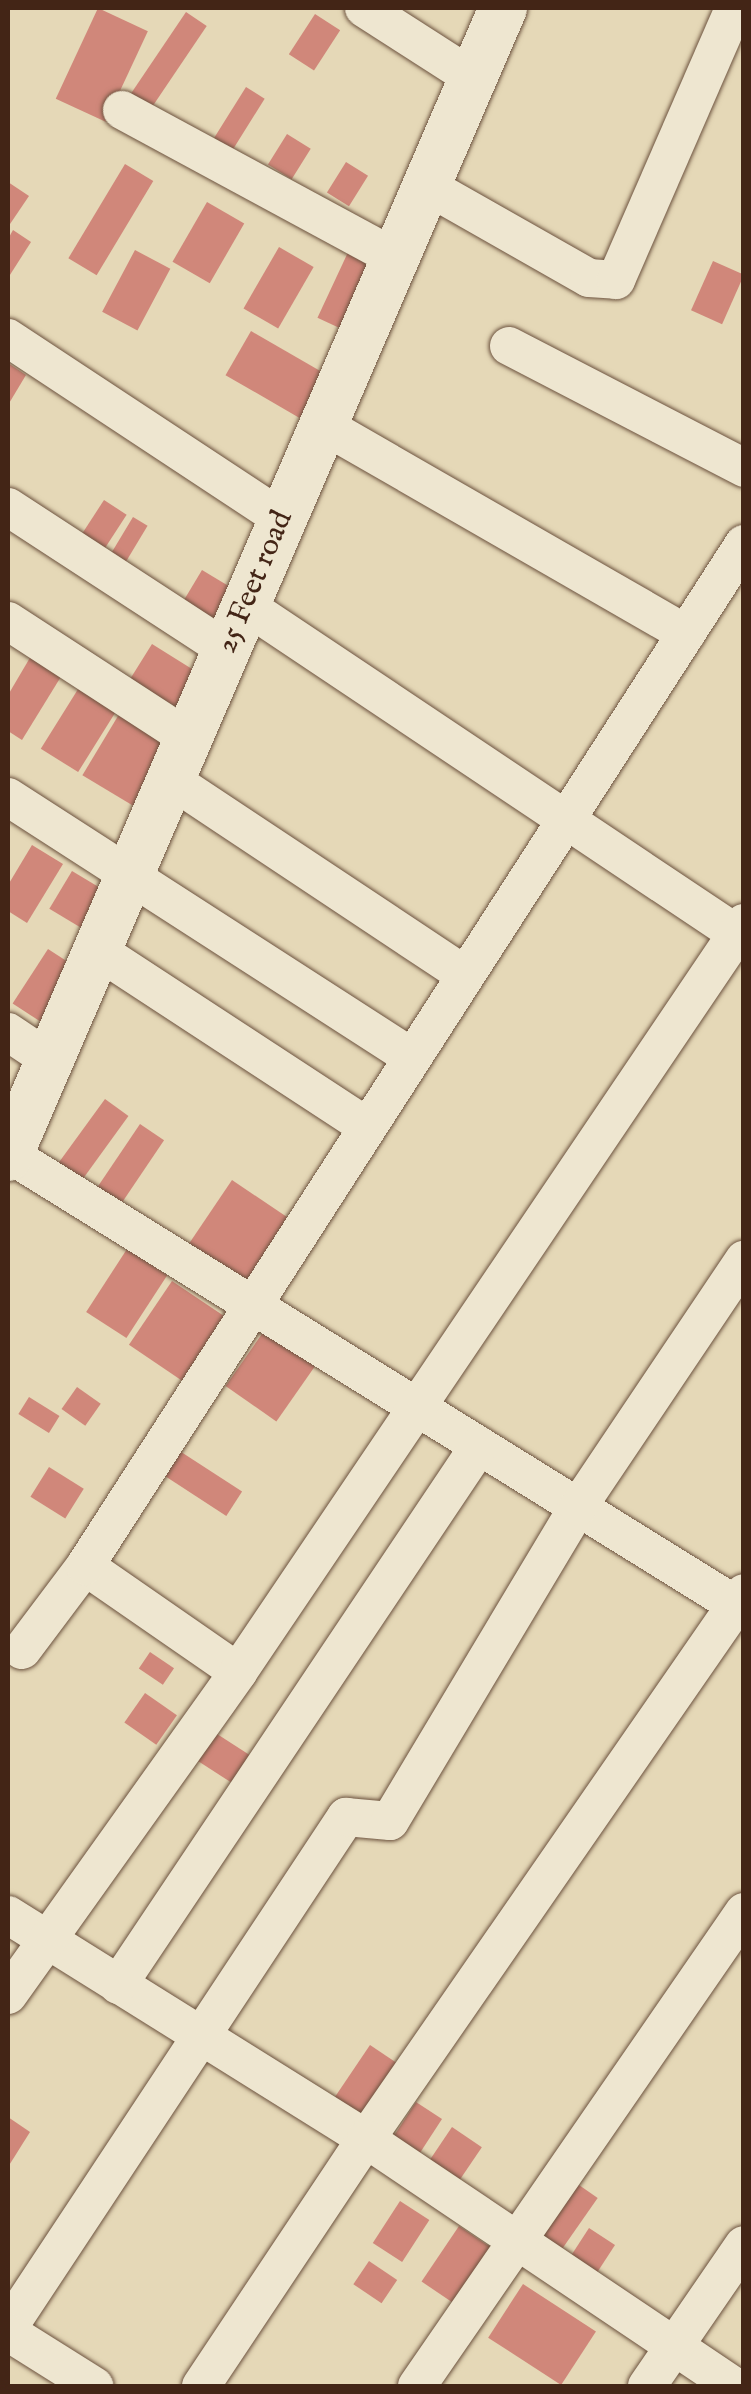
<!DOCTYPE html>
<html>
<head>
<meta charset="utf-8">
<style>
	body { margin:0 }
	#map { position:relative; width:751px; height:2394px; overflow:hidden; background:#e5d8b7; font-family:"IM FELL English",serif }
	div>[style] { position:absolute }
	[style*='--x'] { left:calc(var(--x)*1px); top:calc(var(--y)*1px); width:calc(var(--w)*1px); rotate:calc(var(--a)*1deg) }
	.building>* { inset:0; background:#d0877a; transform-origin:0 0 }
	.roads { filter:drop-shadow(0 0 2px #6c523e) drop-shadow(0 0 2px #6c523e) }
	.minor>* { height:38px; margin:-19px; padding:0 19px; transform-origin:19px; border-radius:19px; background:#eee6d0 }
	.tertiary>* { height:48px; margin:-24px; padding:0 24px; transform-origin:24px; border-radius:24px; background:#eee6d0 }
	span { translate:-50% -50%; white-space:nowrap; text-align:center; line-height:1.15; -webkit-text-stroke:10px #eee6d0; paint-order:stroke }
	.street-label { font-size:30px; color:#432516 }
	.frame { position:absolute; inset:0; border:10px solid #432516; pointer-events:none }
</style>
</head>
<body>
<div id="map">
	<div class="building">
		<div style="left:98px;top:8px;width:55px;height:100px;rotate:25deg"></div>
		<div style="left:186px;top:12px;width:25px;height:105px;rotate:34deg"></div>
		<div style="left:315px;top:14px;width:30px;height:48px;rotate:33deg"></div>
		<div style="left:246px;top:87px;width:22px;height:65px;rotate:32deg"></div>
		<div style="left:287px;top:134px;width:28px;height:36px;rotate:32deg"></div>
		<div style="left:346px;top:162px;width:26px;height:36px;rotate:32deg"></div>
		<div style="left:125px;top:164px;width:33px;height:110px;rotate:31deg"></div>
		<div style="clip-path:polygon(8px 182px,29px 196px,8px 227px)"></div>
		<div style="left:207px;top:202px;width:43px;height:69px;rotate:30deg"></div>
		<div style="clip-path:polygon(13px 230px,31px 242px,8px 278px,8px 239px)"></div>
		<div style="left:279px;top:247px;width:40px;height:71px;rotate:30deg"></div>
		<div style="left:350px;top:248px;width:38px;height:77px;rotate:25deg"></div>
		<div style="left:135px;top:250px;width:40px;height:70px;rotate:28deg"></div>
		<div style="left:713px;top:261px;width:34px;height:54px;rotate:24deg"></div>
		<div style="left:251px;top:331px;width:86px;height:51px;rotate:30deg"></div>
		<div style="clip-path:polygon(8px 363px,26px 375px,8px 405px)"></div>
		<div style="left:104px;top:500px;width:27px;height:57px;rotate:33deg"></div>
		<div style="left:133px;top:517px;width:17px;height:57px;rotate:31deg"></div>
		<div style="left:202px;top:570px;width:47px;height:39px;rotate:31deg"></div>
		<div style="left:152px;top:644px;width:67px;height:41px;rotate:32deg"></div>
		<div style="clip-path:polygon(31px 656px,62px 675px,22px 740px,8px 731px,8px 695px)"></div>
		<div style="left:80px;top:686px;width:44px;height:74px;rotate:32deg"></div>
		<div style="left:121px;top:711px;width:69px;height:75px;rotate:31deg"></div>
		<div style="clip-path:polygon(32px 845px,63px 864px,27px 923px,8px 911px,8px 885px)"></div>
		<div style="left:72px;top:871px;width:51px;height:44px;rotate:31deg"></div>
		<div style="left:48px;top:949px;width:40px;height:65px;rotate:33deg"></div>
		<div style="left:105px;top:1099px;width:29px;height:82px;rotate:36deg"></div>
		<div style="left:140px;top:1124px;width:29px;height:79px;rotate:34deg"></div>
		<div style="left:232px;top:1180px;width:69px;height:77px;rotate:34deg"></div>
		<div style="left:127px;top:1249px;width:48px;height:75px;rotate:33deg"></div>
		<div style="left:172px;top:1281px;width:73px;height:77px;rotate:34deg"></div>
		<div style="left:264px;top:1331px;width:62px;height:67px;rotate:35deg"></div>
		<div style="left:77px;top:1387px;width:29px;height:27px;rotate:35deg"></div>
		<div style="left:29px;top:1397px;width:36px;height:20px;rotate:32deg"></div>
		<div style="left:175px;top:1448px;width:80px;height:29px;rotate:33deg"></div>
		<div style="left:49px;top:1467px;width:41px;height:35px;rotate:32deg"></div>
		<div style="left:150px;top:1652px;width:29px;height:20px;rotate:34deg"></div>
		<div style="left:145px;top:1693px;width:39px;height:36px;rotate:35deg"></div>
		<div style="left:214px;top:1732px;width:42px;height:33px;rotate:33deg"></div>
		<div style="left:370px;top:2045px;width:40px;height:67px;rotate:34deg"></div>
		<div style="left:416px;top:2102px;width:31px;height:49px;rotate:33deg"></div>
		<div style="clip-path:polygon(8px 2117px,30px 2132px,8px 2167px)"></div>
		<div style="left:452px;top:2127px;width:36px;height:47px;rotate:34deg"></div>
		<div style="left:569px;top:2178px;width:35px;height:70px;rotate:35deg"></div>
		<div style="left:400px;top:2201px;width:35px;height:50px;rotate:33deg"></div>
		<div style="left:459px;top:2226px;width:41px;height:67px;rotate:34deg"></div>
		<div style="left:589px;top:2228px;width:31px;height:37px;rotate:33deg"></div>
		<div style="left:369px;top:2261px;width:34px;height:28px;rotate:34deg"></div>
		<div style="left:523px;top:2284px;width:87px;height:64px;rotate:33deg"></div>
	</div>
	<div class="roads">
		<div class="minor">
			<div style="--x:364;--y:8;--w:130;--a:32.7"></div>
			<div style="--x:122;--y:110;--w:311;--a:28.4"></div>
			<div style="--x:427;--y:186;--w:186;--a:29.6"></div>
			<div style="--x:589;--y:278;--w:27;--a:4"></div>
			<div style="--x:616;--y:280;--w:296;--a:-66.5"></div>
			<div style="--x:8;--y:338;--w:328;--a:33.4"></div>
			<div style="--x:509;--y:346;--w:265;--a:27.4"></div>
			<div style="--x:323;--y:425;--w:419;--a:29.9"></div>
			<div style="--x:8;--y:507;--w:260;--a:33.1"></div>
			<div style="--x:245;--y:605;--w:592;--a:33.77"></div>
			<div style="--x:8;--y:621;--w:215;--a:33"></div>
			<div style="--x:170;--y:779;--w:352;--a:33.6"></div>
			<div style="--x:8;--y:797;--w:478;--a:32.8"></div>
			<div style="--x:97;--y:950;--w:321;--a:33.2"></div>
			<div style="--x:8;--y:1032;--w:50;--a:33.7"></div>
			<div style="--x:9;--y:1154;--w:865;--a:31.82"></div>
			<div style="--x:22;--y:1650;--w:105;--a:-53.1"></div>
			<div style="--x:238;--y:1672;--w:186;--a:-145.3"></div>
			<div style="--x:85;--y:1566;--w:1216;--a:-57.19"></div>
			<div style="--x:8;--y:1915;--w:422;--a:32"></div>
			<div style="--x:366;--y:2139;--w:664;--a:-55.3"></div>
			<div style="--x:118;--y:1985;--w:649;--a:-56.19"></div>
			<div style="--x:8;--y:1995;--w:397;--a:-54.5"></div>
			<div style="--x:238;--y:1672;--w:904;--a:-55.96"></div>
			<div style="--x:8;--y:2328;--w:613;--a:-56.52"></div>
			<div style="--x:346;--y:1817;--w:44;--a:5.2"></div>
			<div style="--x:390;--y:1821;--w:366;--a:-59.1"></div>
			<div style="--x:578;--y:1507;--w:298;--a:-56.1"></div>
			<div style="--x:8;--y:2332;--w:102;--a:32.1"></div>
			<div style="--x:201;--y:2386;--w:297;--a:-56.3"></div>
			<div style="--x:366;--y:2139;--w:442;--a:33.9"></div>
			<div style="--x:417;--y:2386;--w:576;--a:-55.4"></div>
			<div style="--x:647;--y:2386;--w:171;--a:-55.5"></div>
		</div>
		<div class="tertiary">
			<div style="--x:8;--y:1157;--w:1251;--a:-66.69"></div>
		</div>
	</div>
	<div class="street-label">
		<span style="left:255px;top:582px;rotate:-67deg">25 Feet road</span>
	</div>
	<div class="frame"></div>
</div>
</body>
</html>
